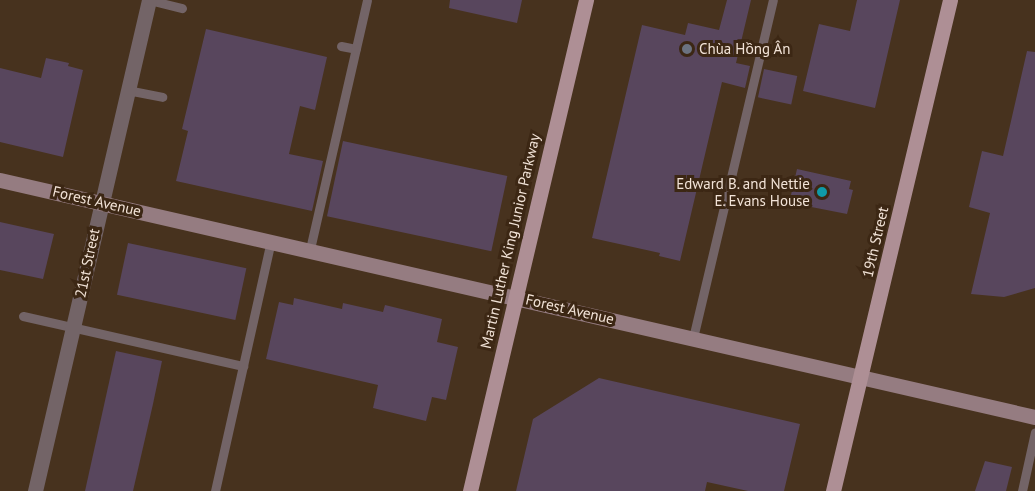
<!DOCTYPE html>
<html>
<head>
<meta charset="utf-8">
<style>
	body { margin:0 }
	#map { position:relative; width:1035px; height:491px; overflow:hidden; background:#47321e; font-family:"PT Sans",sans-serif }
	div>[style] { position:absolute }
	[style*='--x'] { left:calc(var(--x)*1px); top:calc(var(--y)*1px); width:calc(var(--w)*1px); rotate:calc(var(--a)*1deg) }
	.building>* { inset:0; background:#58465d; transform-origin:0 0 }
	.lane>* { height:9px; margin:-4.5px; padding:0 4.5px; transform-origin:4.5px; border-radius:4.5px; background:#736467 }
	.street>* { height:15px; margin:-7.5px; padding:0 7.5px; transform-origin:7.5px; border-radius:7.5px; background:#736467 }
	.secondary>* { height:15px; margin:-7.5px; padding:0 7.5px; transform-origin:7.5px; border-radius:7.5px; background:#957c81 }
	.primary>* { height:15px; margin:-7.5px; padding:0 7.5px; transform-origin:7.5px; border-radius:7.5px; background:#ae8f95 }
	.dots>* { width:16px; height:16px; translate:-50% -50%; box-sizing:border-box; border:3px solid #3c2714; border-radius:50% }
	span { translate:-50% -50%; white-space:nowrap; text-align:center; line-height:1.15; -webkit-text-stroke:6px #3c2714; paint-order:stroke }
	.poi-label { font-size:15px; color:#f2e3d7 }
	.left { translate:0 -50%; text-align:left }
	.right { translate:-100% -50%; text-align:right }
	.street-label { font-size:15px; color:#f2e3d7 }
</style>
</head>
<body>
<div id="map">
	<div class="building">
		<div style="clip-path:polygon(450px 0,522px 0,517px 23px,449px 8px)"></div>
		<div style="clip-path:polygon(727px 0,751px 0,736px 63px,750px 66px,745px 88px,722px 82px,680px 261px,659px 256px,660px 253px,592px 238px,642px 25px,685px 35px,688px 23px,719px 30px)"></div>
		<div style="clip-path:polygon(857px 0,900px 0,875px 108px,803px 91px,819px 24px,850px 31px)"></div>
		<div style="clip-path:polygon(206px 29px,327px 57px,315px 110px,300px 106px,289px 154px,323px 161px,312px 211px,176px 181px,188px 131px,182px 129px)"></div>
		<div style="clip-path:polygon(1027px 51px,1035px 52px,1035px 288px,1004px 297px,971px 294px,990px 213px,969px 207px,982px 151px,1003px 156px)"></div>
		<div style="clip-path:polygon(46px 58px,69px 63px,68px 66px,83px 70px,63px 157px,0 142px,0 68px,41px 78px)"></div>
		<div style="left:764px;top:69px;width:34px;height:29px;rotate:12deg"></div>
		<div style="left:343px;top:141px;width:168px;height:77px;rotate:12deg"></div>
		<div style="clip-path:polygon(797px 169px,851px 181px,849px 189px,853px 190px,847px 214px,796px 204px,798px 197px,791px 195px)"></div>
		<div style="clip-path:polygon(0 222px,54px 234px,43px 279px,0 270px)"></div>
		<div style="left:128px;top:243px;width:121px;height:53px;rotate:12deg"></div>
		<div style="clip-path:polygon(294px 298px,342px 309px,343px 303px,383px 312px,385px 305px,442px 319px,437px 342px,458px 347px,446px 400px,432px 397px,426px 421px,373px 408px,378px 385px,266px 359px,279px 302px,293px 305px)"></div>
		<div style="clip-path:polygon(116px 351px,162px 361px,153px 404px,133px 491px,85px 491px)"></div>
		<div style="clip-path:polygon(599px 378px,800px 424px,784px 491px,748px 491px,707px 482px,705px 491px,516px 491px,533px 419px)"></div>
		<div style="clip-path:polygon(985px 461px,1012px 467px,1006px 491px,975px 491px)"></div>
	</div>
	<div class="lane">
		<div style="--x:149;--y:0;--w:34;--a:14"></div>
		<div style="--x:341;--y:46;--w:15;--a:11"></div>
		<div style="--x:127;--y:90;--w:36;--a:11"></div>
		<div style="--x:310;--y:249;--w:255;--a:-77.1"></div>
		<div style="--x:23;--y:316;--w:226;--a:12.8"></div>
		<div style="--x:693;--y:338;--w:347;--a:-76.7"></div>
		<div style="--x:215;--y:491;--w:256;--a:-77.4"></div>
		<div style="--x:1022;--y:491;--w:60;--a:-77.6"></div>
	</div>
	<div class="street">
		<div style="--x:35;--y:491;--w:504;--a:-76.93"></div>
	</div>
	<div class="secondary">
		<div style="--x:0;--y:180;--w:1062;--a:12.9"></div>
	</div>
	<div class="primary">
		<div style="--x:470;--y:491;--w:505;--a:-76.71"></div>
		<div style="--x:833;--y:491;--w:505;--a:-76.6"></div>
	</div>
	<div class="dots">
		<div style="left:687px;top:49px;background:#6b7280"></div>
		<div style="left:822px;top:192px;background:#0f9aa8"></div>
	</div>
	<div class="poi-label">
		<span class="left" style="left:699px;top:49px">Chùa Hồng Ân</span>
		<span class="right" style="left:810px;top:192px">Edward B. and Nettie<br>E. Evans House</span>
	</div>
	<div class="street-label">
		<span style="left:97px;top:201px;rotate:13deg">Forest Avenue</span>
		<span style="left:510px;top:241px;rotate:-77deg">Martin Luther King Junior Parkway</span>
		<span style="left:875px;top:242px;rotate:-77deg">19th Street</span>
		<span style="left:87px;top:263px;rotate:-78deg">21st Street</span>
		<span style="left:570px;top:309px;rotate:13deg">Forest Avenue</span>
	</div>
</div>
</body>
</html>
